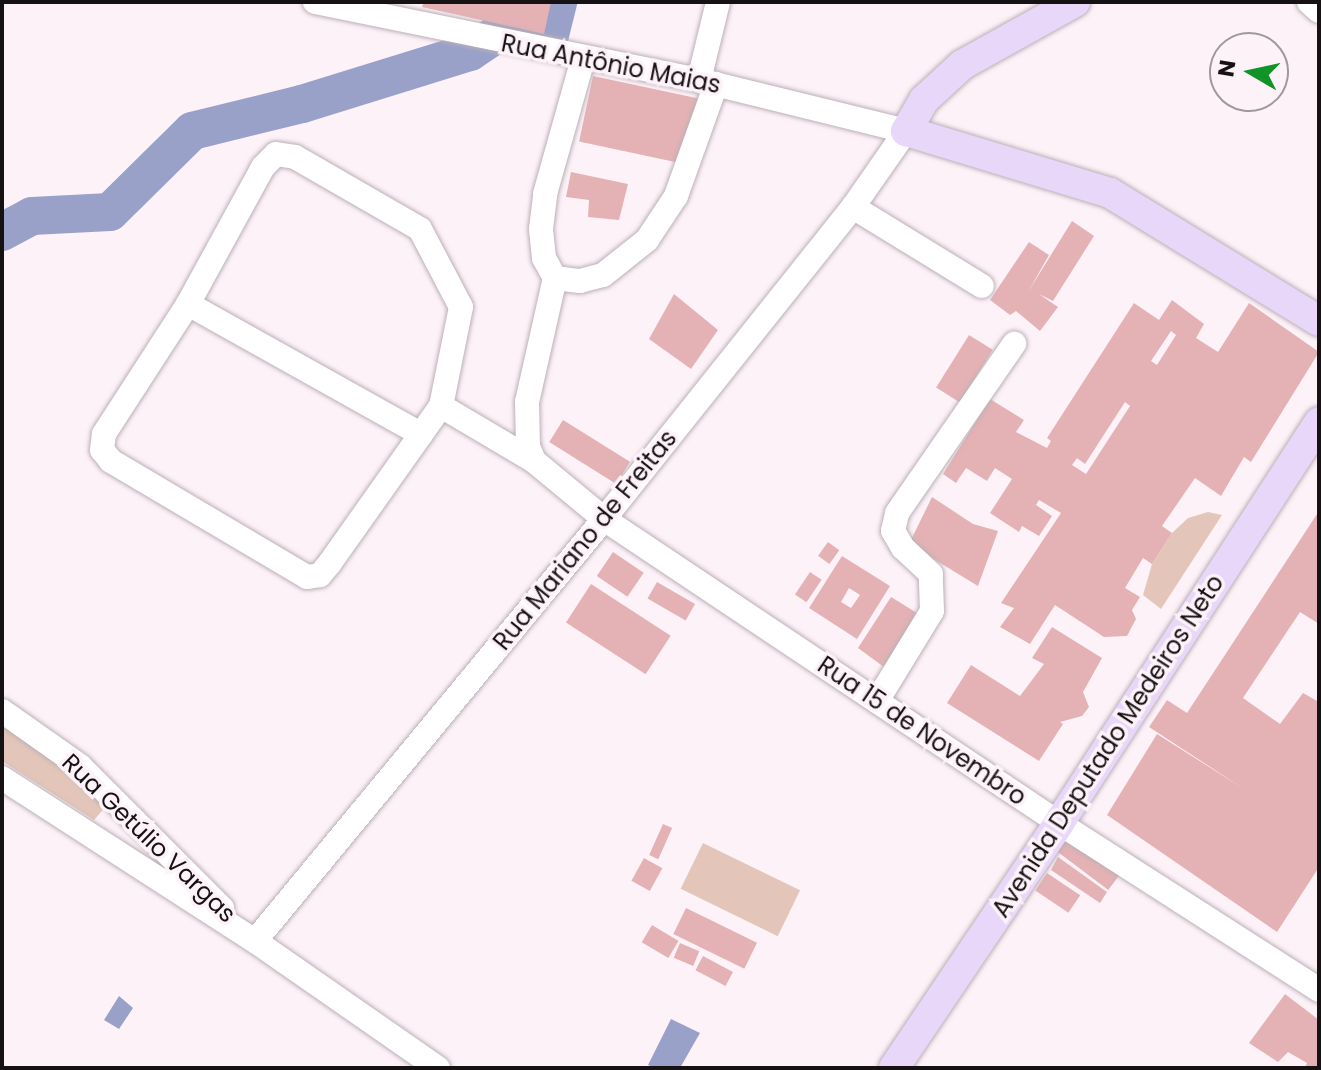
<!DOCTYPE html>
<html>
<head>
<meta charset="utf-8">
<style>
	body { margin:0 }
	#map { position:relative; width:1321px; height:1070px; overflow:hidden; background:#fef2f9; font-family:Poppins,sans-serif }
	div>[style] { position:absolute }
	[style*='--x'] { left:calc(var(--x)*1px); top:calc(var(--y)*1px); width:calc(var(--w)*1px); rotate:calc(var(--a)*1deg) }
	.green>* { inset:0; background:#e3c6b9; transform-origin:0 0 }
	.water>* { inset:0; background:#99a1c9 }
	.river>* { height:38px; margin:-19px; padding:0 19px; transform-origin:19px; border-radius:19px; background:#99a1c9 }
	.building>* { inset:0; background:#e4b2b5; transform-origin:0 0 }
	.roads { filter:drop-shadow(0 0 2px #bbb0b7) drop-shadow(0 0 2px #bbb0b7) }
	.minor>* { height:24px; margin:-12px; padding:0 12px; transform-origin:12px; border-radius:12px; background:#fff }
	.major>* { height:30px; margin:-15px; padding:0 15px; transform-origin:15px; border-radius:15px; background:#e8d7f8 }
	span { translate:-50% -50%; white-space:nowrap; text-align:center; line-height:1.15; -webkit-text-stroke:7px #fef2f9; paint-order:stroke }
	.street-label { font-size:24px; color:#161214 }
	.frame { position:absolute; inset:0; border:4px solid #161214; pointer-events:none }
	.north { position:absolute; left:1209px; top:32px; width:80px; height:80px; box-sizing:border-box; background:#fef2f9; border:2px solid #a1989d; border-radius:50%; rotate:279deg; font-size:22px; font-weight:700; line-height:32px; text-align:center; color:#161214 }
	.north::after { content:''; display:block; margin:auto; width:28px; height:36px; background:#109427; clip-path:polygon(50% 0,100% 100%,50% 72%,0 100%) }
</style>
</head>
<body>
<div id="map">
	<div class="green">
		<div style="clip-path:polygon(1208px 512px,1222px 515px,1161px 609px,1143px 595px,1152px 564px,1172px 533px,1188px 518px)"></div>
		<div style="clip-path:polygon(2px 721px,109px 803px,94px 820px,2px 761px)"></div>
		<div style="left:703px;top:843px;width:108px;height:51px;rotate:26deg"></div>
	</div>
	<div class="water">
		<div style="clip-path:polygon(119px 996px,133px 1008px,119px 1029px,104px 1020px)"></div>
		<div style="clip-path:polygon(671px 1019px,700px 1033px,680px 1068px,655px 1068px,648px 1065px)"></div>
	</div>
	<div class="river">
		<div style="--x:2;--y:232;--w:34;--a:-28"></div>
		<div style="--x:32;--y:216;--w:78;--a:-2.9"></div>
		<div style="--x:110;--y:212;--w:115;--a:-44.6"></div>
		<div style="--x:192;--y:131;--w:113;--a:-13.8"></div>
		<div style="--x:302;--y:104;--w:176;--a:-17.2"></div>
		<div style="--x:470;--y:52;--w:36;--a:-34"></div>
		<div style="--x:500;--y:32;--w:50;--a:3.4"></div>
		<div style="--x:550;--y:35;--w:34;--a:-76"></div>
	</div>
	<div class="building">
		<div style="clip-path:polygon(424px 2px,551px 2px,544px 34px,422px 7px)"></div>
		<div style="left:593px;top:76px;width:109px;height:67px;rotate:12deg"></div>
		<div style="clip-path:polygon(571px 172px,628px 184px,619px 220px,588px 217px,589px 200px,566px 197px)"></div>
		<div style="clip-path:polygon(1072px 221px,1094px 236px,1053px 301px,1039px 294px,1058px 307px,1040px 331px,1016px 311px,1010px 315px,990px 300px,1029px 242px,1049px 255px,1028px 292px)"></div>
		<div style="clip-path:polygon(674px 294px,718px 330px,691px 369px,649px 339px)"></div>
		<div style="clip-path:polygon(evenodd,1172px 300px,1204px 324px,1196px 338px,1218px 352px,1249px 303px,1319px 352px,1251px 462px,1244px 457px,1221px 496px,1195px 478px,1162px 526px,1172px 533px,1152px 564px,1143px 558px,1125px 588px,1140px 597px,1132px 610px,1136px 619px,1127px 636px,1104px 637px,1055px 605px,1030px 644px,1000px 627px,1014px 608px,1001px 603px,1061px 513px,1039px 500px,1036px 505px,1052px 516px,1039px 536px,1022px 526px,1019px 532px,990px 513px,1012px 479px,995px 468px,987px 481px,966px 468px,956px 483px,943px 474px,990px 399px,1024px 420px,1016px 432px,1047px 448px,1051px 441px,1047px 438px,1134px 303px,1159px 320px,1172px 300px,1171px 331px,1176px 335px,1157px 365px,1151px 361px,1171px 331px,1172px 300px,1125px 402px,1130px 406px,1086px 474px,1072px 465px,1077px 458px,1085px 464px,1125px 402px)"></div>
		<div style="left:969px;top:335px;width:28px;height:62px;rotate:32deg"></div>
		<div style="left:563px;top:420px;width:79px;height:26px;rotate:32deg"></div>
		<div style="clip-path:polygon(932px 497px,973px 524px,998px 531px,978px 586px,909px 544px)"></div>
		<div style="clip-path:polygon(1319px 511px,1319px 624px,1300px 612px,1243px 698px,1280px 724px,1303px 693px,1319px 702px,1319px 867px,1277px 932px,1107px 815px,1157px 734px,1244px 789px,1149px 727px,1167px 700px,1187px 713px)"></div>
		<div style="left:828px;top:542px;width:14px;height:17px;rotate:36deg"></div>
		<div style="left:613px;top:552px;width:37px;height:29px;rotate:34deg"></div>
		<div style="clip-path:polygon(evenodd,842px 556px,890px 586px,857px 639px,809px 608px,842px 556px,849px 588px,860px 595px,851px 608px,841px 602px,849px 588px)"></div>
		<div style="left:810px;top:572px;width:14px;height:27px;rotate:34deg"></div>
		<div style="left:657px;top:582px;width:44px;height:19px;rotate:30deg"></div>
		<div style="left:591px;top:584px;width:95px;height:46px;rotate:33deg"></div>
		<div style="clip-path:polygon(891px 597px,917px 613px,888px 670px,858px 648px)"></div>
		<div style="clip-path:polygon(1052px 627px,1102px 658px,1083px 692px,1089px 707px,1082px 716px,1060px 722px,1063px 724px,1039px 761px,947px 703px,971px 665px,1020px 696px,1044px 664px,1032px 658px)"></div>
		<div style="left:663px;top:824px;width:10px;height:34px;rotate:24deg"></div>
		<div style="left:1068px;top:837px;width:64px;height:18px;rotate:37deg"></div>
		<div style="clip-path:polygon(1058px 857px,1107px 892px,1100px 903px,1051px 870px)"></div>
		<div style="left:644px;top:858px;width:21px;height:26px;rotate:29deg"></div>
		<div style="left:1047px;top:873px;width:40px;height:21px;rotate:34deg"></div>
		<div style="left:686px;top:908px;width:79px;height:29px;rotate:26deg"></div>
		<div style="left:652px;top:925px;width:31px;height:20px;rotate:31deg"></div>
		<div style="left:680px;top:943px;width:21px;height:16px;rotate:23deg"></div>
		<div style="left:703px;top:956px;width:34px;height:16px;rotate:28deg"></div>
		<div style="clip-path:polygon(1285px 994px,1319px 1020px,1319px 1068px,1305px 1068px,1307px 1063px,1288px 1052px,1278px 1062px,1249px 1043px)"></div>
	</div>
	<div class="roads">
		<div class="minor">
			<div style="--x:1309;--y:2;--w:13;--a:42"></div>
			<div style="--x:699;--y:80;--w:80;--a:-76.3"></div>
			<div style="--x:276;--y:154;--w:19;--a:9"></div>
			<div style="--x:295;--y:157;--w:144;--a:29.9"></div>
			<div style="--x:420;--y:229;--w:88;--a:62.3"></div>
			<div style="--x:461;--y:307;--w:101;--a:101.4"></div>
			<div style="--x:441;--y:406;--w:192;--a:125.3"></div>
			<div style="--x:330;--y:563;--w:16;--a:130"></div>
			<div style="--x:320;--y:575;--w:13;--a:171"></div>
			<div style="--x:307;--y:577;--w:228;--a:-149.4"></div>
			<div style="--x:111;--y:461;--w:14;--a:-129"></div>
			<div style="--x:102;--y:450;--w:16;--a:-83"></div>
			<div style="--x:104;--y:434;--w:155;--a:-57.1"></div>
			<div style="--x:188;--y:304;--w:156;--a:-61.3"></div>
			<div style="--x:263;--y:167;--w:18;--a:-45"></div>
			<div style="--x:853;--y:207;--w:151;--a:31.5"></div>
			<div style="--x:555;--y:278;--w:25;--a:7"></div>
			<div style="--x:580;--y:281;--w:24;--a:-15"></div>
			<div style="--x:603;--y:275;--w:56;--a:-38.5"></div>
			<div style="--x:647;--y:240;--w:53;--a:-56.6"></div>
			<div style="--x:676;--y:196;--w:119;--a:-70.3"></div>
			<div style="--x:188;--y:304;--w:267;--a:29.2"></div>
			<div style="--x:441;--y:406;--w:108;--a:30.6"></div>
			<div style="--x:534;--y:461;--w:91;--a:39.6"></div>
			<div style="--x:604;--y:519;--w:547;--a:33.75"></div>
			<div style="--x:1059;--y:823;--w:309;--a:32.7"></div>
			<div style="--x:534;--y:461;--w:16;--a:-112"></div>
			<div style="--x:528;--y:446;--w:44;--a:-91.3"></div>
			<div style="--x:527;--y:402;--w:127;--a:-77.3"></div>
			<div style="--x:555;--y:278;--w:23;--a:-119"></div>
			<div style="--x:544;--y:258;--w:29;--a:-96"></div>
			<div style="--x:541;--y:229;--w:35;--a:-83"></div>
			<div style="--x:545;--y:194;--w:140;--a:-74.3"></div>
			<div style="--x:877;--y:701;--w:105;--a:-58.6"></div>
			<div style="--x:932;--y:611;--w:37;--a:-92"></div>
			<div style="--x:931;--y:574;--w:38;--a:-137"></div>
			<div style="--x:903;--y:548;--w:20;--a:-120"></div>
			<div style="--x:893;--y:531;--w:18;--a:-77"></div>
			<div style="--x:897;--y:513;--w:206;--a:-55.3"></div>
			<div style="--x:2;--y:711;--w:95;--a:35.2"></div>
			<div style="--x:80;--y:766;--w:201;--a:45"></div>
			<div style="--x:2;--y:778;--w:301;--a:32.8"></div>
			<div style="--x:255;--y:941;--w:223;--a:34.8"></div>
			<div style="--x:255;--y:941;--w:548;--a:-50.41"></div>
			<div style="--x:604;--y:519;--w:399;--a:-51.4"></div>
			<div style="--x:853;--y:207;--w:93;--a:-55.1"></div>
			<div style="--x:906;--y:131;--w:213;--a:-166.2"></div>
			<div style="--x:699;--y:80;--w:392;--a:-168.5"></div>
		</div>
		<div class="major">
			<div style="--x:1075;--y:2;--w:129;--a:150.9"></div>
			<div style="--x:962;--y:65;--w:52;--a:137.4"></div>
			<div style="--x:924;--y:100;--w:36;--a:120"></div>
			<div style="--x:906;--y:131;--w:213;--a:16.9"></div>
			<div style="--x:1110;--y:193;--w:245;--a:31.5"></div>
			<div style="--x:894;--y:1068;--w:295;--a:-56"></div>
			<div style="--x:1059;--y:823;--w:478;--a:-57"></div>
		</div>
	</div>
	<div class="street-label">
		<span style="left:611px;top:64px;rotate:11deg">Rua Antônio Maias</span>
		<span style="left:585px;top:540px;rotate:-51deg">Rua Mariano de Freitas</span>
		<span style="left:922px;top:731px;rotate:34deg">Rua 15 de Novembro</span>
		<span style="left:1108px;top:746px;rotate:-57deg">Avenida Deputado Medeiros Neto</span>
		<span style="left:149px;top:838px;rotate:44deg">Rua Getúlio Vargas</span>
	</div>
	<div class="frame"></div>
	<div class="north">N</div>
</div>
</body>
</html>
